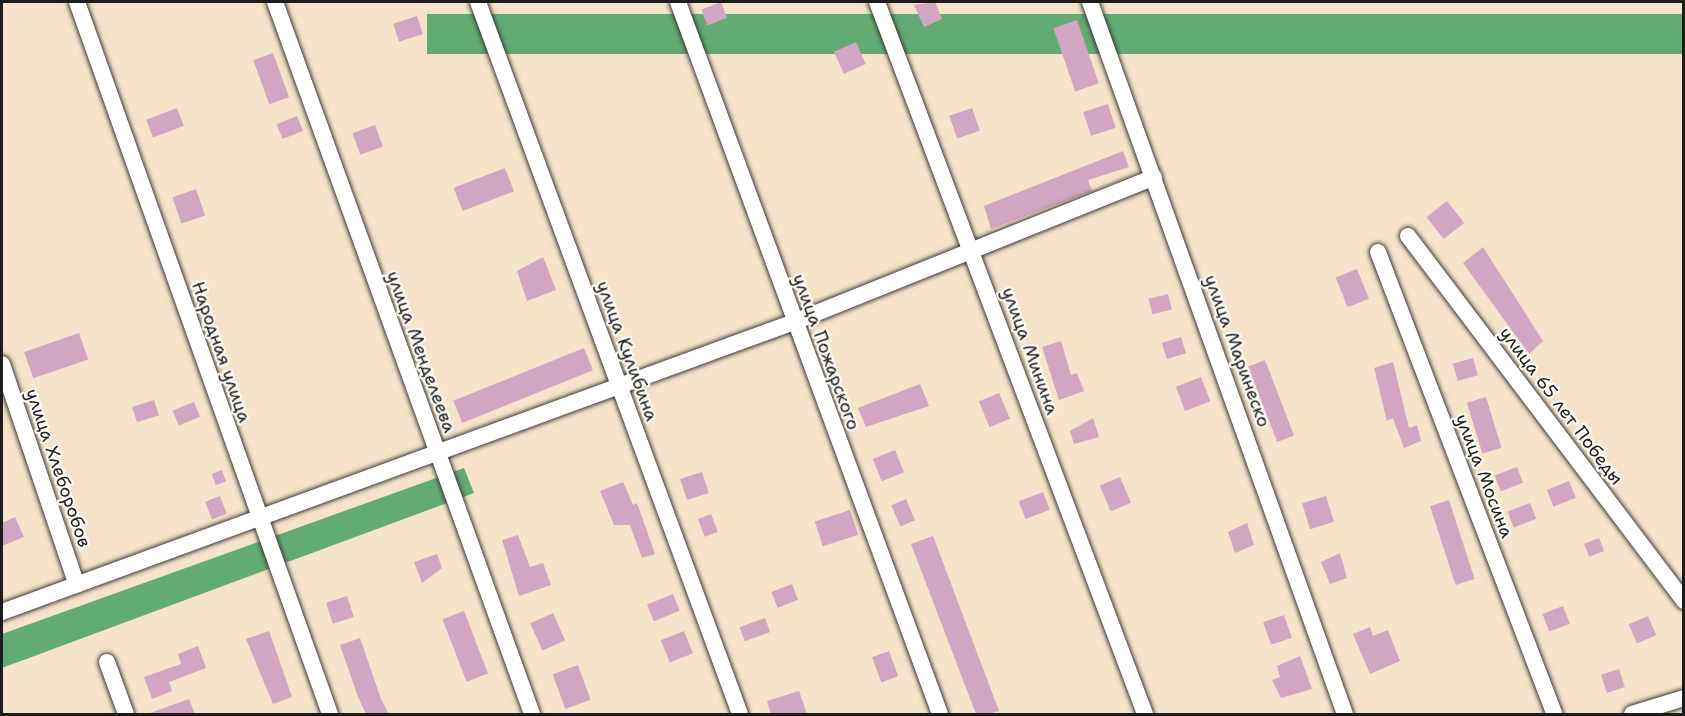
<!DOCTYPE html>
<html>
<head>
<meta charset="utf-8">
<style>
	body { margin:0 }
	#map { position:relative; width:1685px; height:716px; overflow:hidden; background:#f5e3ca; font-family:"Shantell Sans",sans-serif }
	div>[style] { position:absolute }
	[style*='--x'] { left:calc(var(--x)*1px); top:calc(var(--y)*1px); width:calc(var(--w)*1px); rotate:calc(var(--a)*1deg) }
	.forest>* { inset:0; background:#62ac74; transform-origin:0 0 }
	.building>* { inset:0; background:#d2a6c2; transform-origin:0 0 }
	.roads { filter:drop-shadow(0 0 2px #3d3a36) drop-shadow(0 0 2px #3d3a36) }
	.minor>* { height:16px; margin:-8px; padding:0 8px; transform-origin:8px; border-radius:8px; background:#fff }
	span { translate:-50% -50%; white-space:nowrap; text-align:center; line-height:1.15; -webkit-text-stroke:4.5px #fdfcf7; paint-order:stroke }
	.street-label { font-size:18px; color:#1c1c1c }
	.frame { position:absolute; inset:0; border:3px solid #1c1c1c; pointer-events:none }
</style>
</head>
<body>
<div id="map">
	<div class="forest">
		<div style="left:1683px;top:14px;width:40px;height:1256px;rotate:90deg"></div>
		<div style="clip-path:polygon(464px 468px,474px 493px,2px 668px,2px 634px)"></div>
	</div>
	<div class="building">
		<div style="left:721px;top:2px;width:17px;height:21px;rotate:69deg"></div>
		<div style="clip-path:polygon(935px 2px,942px 19px,924px 27px,914px 5px)"></div>
		<div style="left:417px;top:16px;width:19px;height:25px;rotate:72deg"></div>
		<div style="left:1077px;top:20px;width:67px;height:25px;rotate:71deg"></div>
		<div style="left:856px;top:42px;width:24px;height:24px;rotate:66deg"></div>
		<div style="left:273px;top:53px;width:47px;height:21px;rotate:70deg"></div>
		<div style="left:1108px;top:104px;width:25px;height:26px;rotate:72deg"></div>
		<div style="left:177px;top:108px;width:19px;height:33px;rotate:69deg"></div>
		<div style="left:972px;top:108px;width:24px;height:24px;rotate:71deg"></div>
		<div style="left:297px;top:116px;width:16px;height:22px;rotate:68deg"></div>
		<div style="left:375px;top:125px;width:23px;height:24px;rotate:70deg"></div>
		<div style="clip-path:polygon(1123px 151px,1129px 167px,1088px 180px,1092px 191px,991px 229px,984px 206px)"></div>
		<div style="left:505px;top:168px;width:25px;height:55px;rotate:69deg"></div>
		<div style="left:196px;top:189px;width:28px;height:25px;rotate:71deg"></div>
		<div style="left:1447px;top:201px;width:28px;height:26px;rotate:52deg"></div>
		<div style="clip-path:polygon(1483px 247px,1543px 341px,1529px 354px,1463px 263px)"></div>
		<div style="clip-path:polygon(543px 257px,556px 290px,527px 301px,517px 271px)"></div>
		<div style="left:1357px;top:269px;width:32px;height:23px;rotate:68deg"></div>
		<div style="left:1168px;top:294px;width:16px;height:20px;rotate:76deg"></div>
		<div style="left:79px;top:333px;width:28px;height:58px;rotate:71deg"></div>
		<div style="left:1181px;top:337px;width:17px;height:20px;rotate:73deg"></div>
		<div style="clip-path:polygon(1061px 341px,1071px 375px,1077px 373px,1084px 391px,1059px 400px,1042px 347px)"></div>
		<div style="left:584px;top:348px;width:24px;height:141px;rotate:68deg"></div>
		<div style="left:1473px;top:358px;width:18px;height:21px;rotate:74deg"></div>
		<div style="left:1265px;top:360px;width:81px;height:18px;rotate:69deg"></div>
		<div style="clip-path:polygon(1393px 362px,1409px 428px,1417px 425px,1421px 441px,1404px 448px,1393px 418px,1387px 421px,1374px 368px)"></div>
		<div style="left:1201px;top:377px;width:26px;height:27px;rotate:69deg"></div>
		<div style="clip-path:polygon(920px 384px,929px 406px,866px 427px,858px 408px)"></div>
		<div style="left:999px;top:393px;width:28px;height:22px;rotate:67deg"></div>
		<div style="left:1486px;top:397px;width:53px;height:20px;rotate:73deg"></div>
		<div style="left:154px;top:400px;width:16px;height:23px;rotate:72deg"></div>
		<div style="left:194px;top:402px;width:16px;height:23px;rotate:68deg"></div>
		<div style="clip-path:polygon(1093px 418px,1099px 437px,1074px 444px,1070px 431px)"></div>
		<div style="left:895px;top:450px;width:24px;height:24px;rotate:68deg"></div>
		<div style="left:1517px;top:467px;width:17px;height:24px;rotate:69deg"></div>
		<div style="left:222px;top:470px;width:12px;height:11px;rotate:70deg"></div>
		<div style="left:702px;top:472px;width:22px;height:23px;rotate:72deg"></div>
		<div style="left:1120px;top:477px;width:28px;height:22px;rotate:67deg"></div>
		<div style="left:1569px;top:481px;width:18px;height:24px;rotate:68deg"></div>
		<div style="clip-path:polygon(623px 482px,633px 505px,637px 503px,655px 554px,642px 558px,630px 525px,614px 525px,600px 491px)"></div>
		<div style="left:1043px;top:492px;width:19px;height:26px;rotate:69deg"></div>
		<div style="left:220px;top:496px;width:19px;height:16px;rotate:69deg"></div>
		<div style="left:1326px;top:496px;width:27px;height:25px;rotate:73deg"></div>
		<div style="left:906px;top:499px;width:23px;height:16px;rotate:67deg"></div>
		<div style="left:1449px;top:500px;width:83px;height:20px;rotate:72deg"></div>
		<div style="left:1530px;top:503px;width:17px;height:24px;rotate:69deg"></div>
		<div style="left:850px;top:510px;width:26px;height:37px;rotate:72deg"></div>
		<div style="left:711px;top:514px;width:19px;height:14px;rotate:69deg"></div>
		<div style="clip-path:polygon(15px 517px,24px 537px,2px 546px,2px 523px)"></div>
		<div style="clip-path:polygon(1247px 523px,1254px 545px,1235px 553px,1228px 532px)"></div>
		<div style="clip-path:polygon(518px 535px,530px 567px,543px 563px,551px 585px,519px 596px,502px 540px)"></div>
		<div style="clip-path:polygon(933px 536px,999px 711px,989px 714px,976px 714px,911px 544px)"></div>
		<div style="left:1599px;top:538px;width:14px;height:16px;rotate:69deg"></div>
		<div style="clip-path:polygon(1340px 553px,1347px 578px,1330px 584px,1321px 562px)"></div>
		<div style="clip-path:polygon(437px 554px,442px 568px,422px 583px,414px 562px)"></div>
		<div style="left:792px;top:584px;width:17px;height:22px;rotate:69deg"></div>
		<div style="left:673px;top:594px;width:18px;height:28px;rotate:68deg"></div>
		<div style="left:347px;top:596px;width:22px;height:22px;rotate:72deg"></div>
		<div style="left:1563px;top:606px;width:19px;height:22px;rotate:69deg"></div>
		<div style="left:464px;top:611px;width:67px;height:23px;rotate:69deg"></div>
		<div style="left:553px;top:613px;width:30px;height:25px;rotate:66deg"></div>
		<div style="left:1284px;top:615px;width:24px;height:22px;rotate:71deg"></div>
		<div style="left:1648px;top:616px;width:21px;height:21px;rotate:67deg"></div>
		<div style="left:765px;top:618px;width:15px;height:27px;rotate:70deg"></div>
		<div style="clip-path:polygon(1370px 627px,1373px 636px,1388px 630px,1400px 661px,1370px 674px,1353px 634px)"></div>
		<div style="clip-path:polygon(269px 631px,292px 697px,273px 704px,246px 639px)"></div>
		<div style="left:684px;top:631px;width:24px;height:25px;rotate:68deg"></div>
		<div style="clip-path:polygon(360px 638px,381px 699px,389px 714px,366px 714px,358px 697px,340px 645px)"></div>
		<div style="clip-path:polygon(198px 646px,206px 668px,169px 682px,172px 691px,152px 699px,144px 677px,181px 664px,178px 654px)"></div>
		<div style="left:889px;top:651px;width:27px;height:18px;rotate:70deg"></div>
		<div style="clip-path:polygon(1300px 656px,1312px 689px,1281px 698px,1272px 680px,1280px 677px,1277px 666px)"></div>
		<div style="left:578px;top:665px;width:37px;height:27px;rotate:70deg"></div>
		<div style="left:1619px;top:669px;width:19px;height:19px;rotate:72deg"></div>
		<div style="clip-path:polygon(799px 691px,807px 714px,771px 714px,767px 701px)"></div>
		<div style="clip-path:polygon(189px 699px,195px 714px,150px 714px,150px 713px)"></div>
	</div>
	<div class="roads">
		<div class="minor">
			<div style="--x:77;--y:2;--w:756;--a:70.44"></div>
			<div style="--x:275;--y:2;--w:757;--a:70.15"></div>
			<div style="--x:478;--y:2;--w:759;--a:69.8"></div>
			<div style="--x:678;--y:2;--w:759;--a:69.8"></div>
			<div style="--x:877;--y:2;--w:761;--a:69.37"></div>
			<div style="--x:1090;--y:2;--w:756;--a:70.3"></div>
			<div style="--x:1408;--y:236;--w:458;--a:52.9"></div>
			<div style="--x:1378;--y:252;--w:494;--a:69.1"></div>
			<div style="--x:2;--y:364;--w:233;--a:71.3"></div>
			<div style="--x:2;--y:612;--w:843;--a:-20.11"></div>
			<div style="--x:794;--y:322;--w:388;--a:-21.9"></div>
			<div style="--x:107;--y:662;--w:55;--a:69.9"></div>
			<div style="--x:1632;--y:714;--w:54;--a:-17.1"></div>
		</div>
	</div>
	<div class="street-label">
		<span style="left:627px;top:351px;rotate:70deg">улица Кулибина</span>
		<span style="left:1030px;top:351px;rotate:70deg">улица Минина</span>
		<span style="left:1237px;top:351px;rotate:70deg">улица Маринеско</span>
		<span style="left:221px;top:352px;rotate:71deg">Народная улица</span>
		<span style="left:421px;top:352px;rotate:70deg">улица Менделеева</span>
		<span style="left:826px;top:352px;rotate:70deg">улица Пожарского</span>
		<span style="left:1561px;top:406px;rotate:53deg">улица 65 лет Победы</span>
		<span style="left:58px;top:468px;rotate:71deg">улица Хлеборобов</span>
		<span style="left:1484px;top:476px;rotate:69deg">улица Мосина</span>
	</div>
	<div class="frame"></div>
</div>
</body>
</html>
